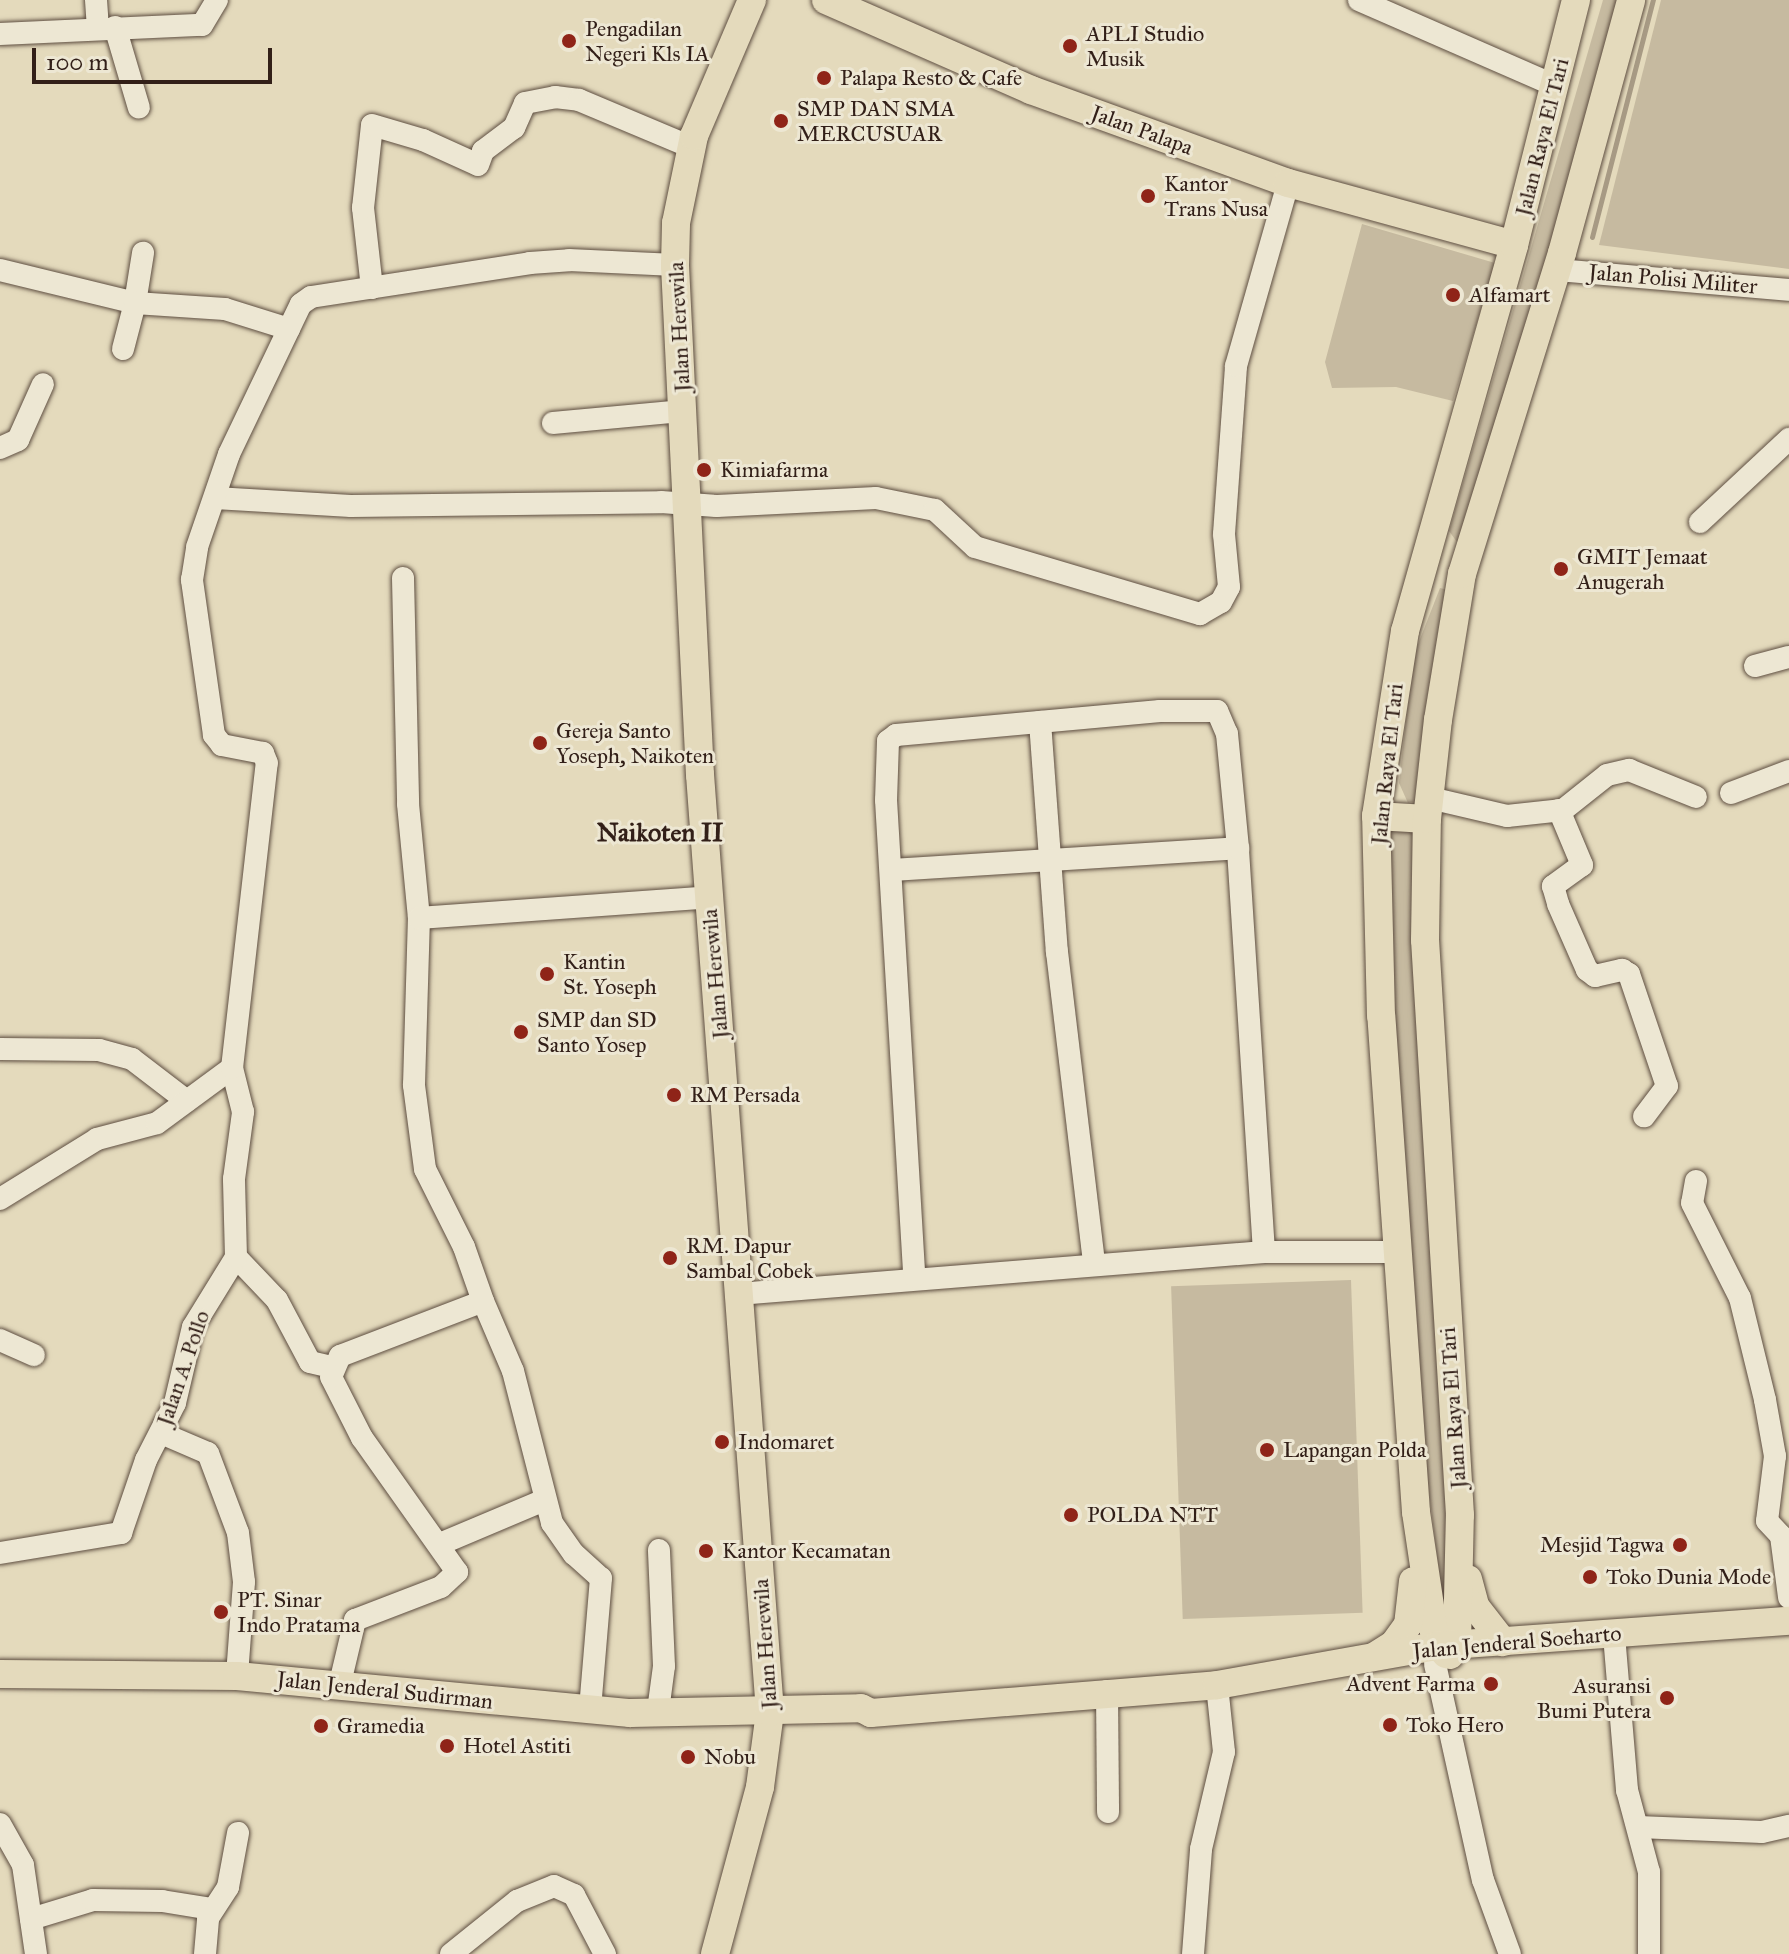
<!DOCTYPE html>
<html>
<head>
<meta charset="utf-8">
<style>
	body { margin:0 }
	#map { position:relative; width:1789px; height:1954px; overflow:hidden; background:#e4dabc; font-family:"IM FELL Great Primer",serif }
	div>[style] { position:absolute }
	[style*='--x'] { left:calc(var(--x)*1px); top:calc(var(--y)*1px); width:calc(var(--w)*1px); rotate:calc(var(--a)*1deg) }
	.green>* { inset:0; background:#c6baa0; transform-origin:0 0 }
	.stream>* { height:5px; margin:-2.5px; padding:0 2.5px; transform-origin:2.5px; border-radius:2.5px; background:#a79a84 }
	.roads { filter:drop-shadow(0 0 2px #5e4e41) drop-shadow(0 0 2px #5e4e41) }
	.minor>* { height:22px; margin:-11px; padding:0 11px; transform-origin:11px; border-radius:11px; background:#ede7d3 }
	.major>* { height:28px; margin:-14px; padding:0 14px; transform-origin:14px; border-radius:14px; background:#e4dabc }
	.dots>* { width:22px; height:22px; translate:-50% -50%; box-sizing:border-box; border:4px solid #ede7d3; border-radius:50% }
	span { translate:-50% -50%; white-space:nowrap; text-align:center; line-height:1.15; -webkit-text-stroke:6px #ede7d3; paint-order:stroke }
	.poi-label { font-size:22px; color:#321f18 }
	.left { translate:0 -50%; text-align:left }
	.right { translate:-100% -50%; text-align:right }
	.street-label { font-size:22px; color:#321f18 }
	.quarter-label { font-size:26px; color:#321f18; font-weight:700 }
	.scale { position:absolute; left:32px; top:48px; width:240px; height:36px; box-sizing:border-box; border:4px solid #321f18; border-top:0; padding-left:10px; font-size:24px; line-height:28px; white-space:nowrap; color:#321f18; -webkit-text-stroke:6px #ede7d3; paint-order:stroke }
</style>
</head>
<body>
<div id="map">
	<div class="green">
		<div style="clip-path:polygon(1603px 0,1628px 0,1464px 535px,1457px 542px,1449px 531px)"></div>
		<div style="clip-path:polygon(1661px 0,1789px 0,1789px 269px,1599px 245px)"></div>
		<div style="clip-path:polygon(1362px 224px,1495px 263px,1453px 401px,1396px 387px,1332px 388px,1325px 362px)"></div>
		<div style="clip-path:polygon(1440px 588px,1456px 592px,1416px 801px,1408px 803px,1399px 783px,1413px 657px)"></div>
		<div style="clip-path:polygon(1393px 826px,1413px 827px,1454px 1614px,1443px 1603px,1427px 1476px,1393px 1017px,1388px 837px)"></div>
		<div style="left:1351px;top:1280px;width:333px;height:180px;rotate:88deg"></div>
	</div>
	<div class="stream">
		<div style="--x:1592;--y:237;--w:245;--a:-75.6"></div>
	</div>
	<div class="roads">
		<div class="minor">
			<div style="--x:96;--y:0;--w:27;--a:86"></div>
			<div style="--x:1359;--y:0;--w:215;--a:23.6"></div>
			<div style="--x:115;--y:27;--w:84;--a:73.5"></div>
			<div style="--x:0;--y:34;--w:202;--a:-2.6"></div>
			<div style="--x:202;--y:25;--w:29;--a:-59"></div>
			<div style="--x:0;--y:270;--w:139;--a:13.7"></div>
			<div style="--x:135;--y:303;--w:51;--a:-80.9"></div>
			<div style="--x:1557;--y:270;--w:233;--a:4.9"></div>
			<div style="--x:372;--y:288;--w:81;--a:-96.4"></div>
			<div style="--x:363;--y:208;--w:83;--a:-83.8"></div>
			<div style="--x:372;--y:125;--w:53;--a:16.4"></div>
			<div style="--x:423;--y:140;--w:60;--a:24.4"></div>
			<div style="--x:478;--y:165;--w:15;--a:-70"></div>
			<div style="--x:483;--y:151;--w:39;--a:-37"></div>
			<div style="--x:514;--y:128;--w:27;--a:-66"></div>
			<div style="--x:525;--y:103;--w:31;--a:-11"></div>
			<div style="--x:555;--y:97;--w:24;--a:7"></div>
			<div style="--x:579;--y:100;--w:121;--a:22.8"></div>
			<div style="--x:123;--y:349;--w:48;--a:-75.4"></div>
			<div style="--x:135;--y:303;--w:90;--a:3.8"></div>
			<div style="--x:225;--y:309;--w:67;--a:17.4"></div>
			<div style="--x:553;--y:423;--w:131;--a:-5.3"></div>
			<div style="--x:0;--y:448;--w:20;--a:-24"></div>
			<div style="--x:18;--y:440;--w:61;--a:-65.9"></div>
			<div style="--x:215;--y:498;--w:136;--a:3.4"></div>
			<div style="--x:351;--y:506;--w:310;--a:-0.7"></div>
			<div style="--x:661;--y:502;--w:56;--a:4.1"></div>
			<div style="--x:717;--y:506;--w:159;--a:-2.9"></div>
			<div style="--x:876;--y:498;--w:60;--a:11.5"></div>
			<div style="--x:935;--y:510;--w:54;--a:42.8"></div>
			<div style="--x:975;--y:547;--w:235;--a:16.6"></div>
			<div style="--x:1200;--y:614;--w:24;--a:-30"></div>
			<div style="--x:1221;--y:602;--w:17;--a:-62"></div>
			<div style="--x:1229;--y:587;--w:53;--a:-95.4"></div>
			<div style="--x:1224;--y:534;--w:168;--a:-85.9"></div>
			<div style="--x:1236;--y:366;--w:190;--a:-74.1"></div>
			<div style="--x:1700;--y:522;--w:122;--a:-43"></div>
			<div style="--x:403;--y:578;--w:226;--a:88.7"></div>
			<div style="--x:408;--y:804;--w:115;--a:84.5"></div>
			<div style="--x:1755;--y:666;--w:35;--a:-15"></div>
			<div style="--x:1040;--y:722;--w:231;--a:85.8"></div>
			<div style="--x:1057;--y:952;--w:314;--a:83.2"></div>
			<div style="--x:1731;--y:793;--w:62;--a:-20.8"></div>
			<div style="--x:1430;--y:798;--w:79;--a:13.2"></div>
			<div style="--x:1507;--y:816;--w:56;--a:-6.1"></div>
			<div style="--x:1563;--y:810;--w:56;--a:-38.5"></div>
			<div style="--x:1607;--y:775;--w:23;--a:-13"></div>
			<div style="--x:1629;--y:770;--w:72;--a:21.9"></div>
			<div style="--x:1559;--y:810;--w:60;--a:67.3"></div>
			<div style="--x:1582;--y:865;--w:36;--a:144"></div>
			<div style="--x:1553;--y:886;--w:19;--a:74"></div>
			<div style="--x:1558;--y:904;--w:72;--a:66.3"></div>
			<div style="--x:1587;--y:970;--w:10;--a:37"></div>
			<div style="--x:1595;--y:976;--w:28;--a:-13"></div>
			<div style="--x:1622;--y:970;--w:8;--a:30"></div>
			<div style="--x:1629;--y:974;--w:118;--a:71.3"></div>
			<div style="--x:1667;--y:1086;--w:38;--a:127"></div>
			<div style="--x:891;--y:870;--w:348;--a:-3.6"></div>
			<div style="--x:0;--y:1049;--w:99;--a:0.6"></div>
			<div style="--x:99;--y:1050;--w:34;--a:15"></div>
			<div style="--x:132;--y:1059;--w:69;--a:37.4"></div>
			<div style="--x:1696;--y:1181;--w:22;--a:100"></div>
			<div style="--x:1692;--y:1203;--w:106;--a:63.2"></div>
			<div style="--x:1740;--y:1298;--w:105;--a:76.2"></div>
			<div style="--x:1765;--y:1400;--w:57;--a:79.9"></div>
			<div style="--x:1775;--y:1456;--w:65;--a:97"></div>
			<div style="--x:1767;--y:1521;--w:21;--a:47"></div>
			<div style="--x:1781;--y:1536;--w:62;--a:82.5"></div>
			<div style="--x:0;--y:1199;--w:114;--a:-31.7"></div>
			<div style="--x:97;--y:1139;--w:62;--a:-14.9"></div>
			<div style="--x:157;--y:1123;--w:93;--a:-36.3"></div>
			<div style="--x:1264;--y:1252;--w:132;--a:0"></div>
			<div style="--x:236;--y:1257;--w:59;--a:46.4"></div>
			<div style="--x:277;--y:1300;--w:70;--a:62"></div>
			<div style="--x:310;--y:1362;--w:23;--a:13"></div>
			<div style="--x:738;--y:1294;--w:528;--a:-4.57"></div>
			<div style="--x:1264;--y:1252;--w:405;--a:-93.7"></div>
			<div style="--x:1238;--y:848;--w:115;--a:-95.5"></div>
			<div style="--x:1227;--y:734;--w:25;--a:-113"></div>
			<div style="--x:1217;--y:711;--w:57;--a:180"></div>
			<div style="--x:1160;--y:711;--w:265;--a:174.8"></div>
			<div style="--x:896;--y:735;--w:10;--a:143"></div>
			<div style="--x:888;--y:741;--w:59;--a:91.9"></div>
			<div style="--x:886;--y:800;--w:477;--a:86.6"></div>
			<div style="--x:483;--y:1301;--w:76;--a:66.8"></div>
			<div style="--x:513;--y:1371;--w:157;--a:75.6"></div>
			<div style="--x:552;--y:1523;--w:38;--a:55"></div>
			<div style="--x:574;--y:1554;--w:36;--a:42"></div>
			<div style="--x:601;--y:1578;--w:132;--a:94.8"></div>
			<div style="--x:0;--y:1340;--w:37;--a:24"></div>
			<div style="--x:161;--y:1433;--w:51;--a:23.1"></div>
			<div style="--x:208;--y:1453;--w:85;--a:69.4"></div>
			<div style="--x:238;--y:1533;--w:49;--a:83"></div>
			<div style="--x:244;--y:1582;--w:94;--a:94.3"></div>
			<div style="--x:440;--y:1544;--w:113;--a:-22.9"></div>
			<div style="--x:0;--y:1553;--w:123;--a:-9.4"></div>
			<div style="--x:121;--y:1533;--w:77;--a:-71.1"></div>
			<div style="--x:146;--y:1460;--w:64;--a:-63"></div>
			<div style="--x:175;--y:1403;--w:78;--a:-76.7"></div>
			<div style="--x:193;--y:1327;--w:82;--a:-58.4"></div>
			<div style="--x:236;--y:1257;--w:78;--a:-91.5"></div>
			<div style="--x:234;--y:1179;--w:68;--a:-82.3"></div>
			<div style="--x:243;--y:1112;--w:45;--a:-104"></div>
			<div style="--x:232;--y:1068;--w:307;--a:-83.5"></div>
			<div style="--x:267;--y:763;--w:11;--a:-112"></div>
			<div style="--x:263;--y:753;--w:42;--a:-169"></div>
			<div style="--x:222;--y:745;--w:13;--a:-129"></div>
			<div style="--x:214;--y:735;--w:157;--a:-98.1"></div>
			<div style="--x:192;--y:580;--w:33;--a:-81"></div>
			<div style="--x:197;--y:547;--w:98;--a:-71"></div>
			<div style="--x:229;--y:454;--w:166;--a:-64.4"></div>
			<div style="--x:301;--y:304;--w:12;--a:-35"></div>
			<div style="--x:311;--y:297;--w:222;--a:-8.8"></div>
			<div style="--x:530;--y:263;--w:39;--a:-4"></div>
			<div style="--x:569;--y:260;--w:106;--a:2.7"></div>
			<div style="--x:1615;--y:1647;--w:144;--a:85.2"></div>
			<div style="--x:1627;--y:1790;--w:85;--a:75"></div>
			<div style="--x:1649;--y:1872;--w:82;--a:90"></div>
			<div style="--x:1435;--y:1664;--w:221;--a:77.5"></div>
			<div style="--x:1483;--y:1880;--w:79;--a:70"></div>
			<div style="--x:340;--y:1683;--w:65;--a:-76.6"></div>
			<div style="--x:355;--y:1620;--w:92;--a:-21"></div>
			<div style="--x:441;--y:1587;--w:22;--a:-43"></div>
			<div style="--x:457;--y:1572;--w:164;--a:-125.3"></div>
			<div style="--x:362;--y:1438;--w:68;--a:-116.9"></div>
			<div style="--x:331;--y:1377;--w:23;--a:-67"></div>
			<div style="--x:340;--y:1356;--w:153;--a:-21"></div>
			<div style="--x:483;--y:1301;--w:57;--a:-109.4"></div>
			<div style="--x:464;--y:1247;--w:87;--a:-116.6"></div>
			<div style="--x:425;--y:1169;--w:85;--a:-97.5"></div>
			<div style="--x:414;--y:1085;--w:167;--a:-88.3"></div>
			<div style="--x:419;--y:918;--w:291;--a:-4.1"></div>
			<div style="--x:1107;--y:1691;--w:121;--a:89.5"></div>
			<div style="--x:658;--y:1711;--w:45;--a:-82.4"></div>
			<div style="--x:664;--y:1666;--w:116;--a:-92.5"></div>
			<div style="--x:0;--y:1824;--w:47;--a:60.7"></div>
			<div style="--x:23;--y:1865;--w:90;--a:81.7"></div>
			<div style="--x:1638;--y:1827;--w:124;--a:2.3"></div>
			<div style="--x:1762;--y:1832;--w:28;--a:-13"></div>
			<div style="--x:31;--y:1919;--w:65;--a:-17"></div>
			<div style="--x:93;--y:1900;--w:69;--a:0.8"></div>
			<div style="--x:162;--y:1901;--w:51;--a:9.1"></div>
			<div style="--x:205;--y:1954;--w:36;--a:-85"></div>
			<div style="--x:208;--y:1918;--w:37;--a:-57"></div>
			<div style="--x:228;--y:1887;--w:55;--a:-79.5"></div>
			<div style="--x:451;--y:1954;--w:85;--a:-38.8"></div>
			<div style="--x:517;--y:1901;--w:40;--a:-22"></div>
			<div style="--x:554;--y:1886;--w:22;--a:24"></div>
			<div style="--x:574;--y:1895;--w:67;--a:62.3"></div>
			<div style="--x:1193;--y:1954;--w:105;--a:-85.6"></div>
			<div style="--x:1201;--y:1849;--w:100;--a:-76.7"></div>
			<div style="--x:1224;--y:1752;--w:67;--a:-96"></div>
		</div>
		<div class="major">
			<div style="--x:826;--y:0;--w:224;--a:23.7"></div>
			<div style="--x:1031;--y:90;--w:273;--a:19.9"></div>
			<div style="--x:1288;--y:183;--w:234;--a:15.3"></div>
			<div style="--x:1376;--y:816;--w:51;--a:3.4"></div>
			<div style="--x:1468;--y:1579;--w:28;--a:75"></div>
			<div style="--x:1475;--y:1606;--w:46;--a:52.1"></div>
			<div style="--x:1446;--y:1654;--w:16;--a:-45"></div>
			<div style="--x:1457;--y:1643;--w:128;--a:-88.7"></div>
			<div style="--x:1460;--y:1515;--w:576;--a:-93.48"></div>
			<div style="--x:1425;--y:940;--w:121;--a:-89.1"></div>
			<div style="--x:1427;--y:819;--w:100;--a:-83.7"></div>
			<div style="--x:1438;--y:720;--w:148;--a:-80.7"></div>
			<div style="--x:1462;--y:574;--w:336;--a:-72.7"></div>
			<div style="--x:1562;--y:253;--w:262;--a:-74.7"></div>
			<div style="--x:1450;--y:1655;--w:17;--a:-147"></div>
			<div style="--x:1436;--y:1646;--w:135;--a:-98.5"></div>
			<div style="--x:1416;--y:1512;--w:497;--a:-94"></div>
			<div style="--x:1381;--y:1016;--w:200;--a:-91.4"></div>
			<div style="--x:1376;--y:816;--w:187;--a:-81.1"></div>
			<div style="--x:1405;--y:631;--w:401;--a:-74.2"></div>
			<div style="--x:1514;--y:245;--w:253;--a:-75.8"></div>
			<div style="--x:1375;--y:1656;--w:22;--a:-32"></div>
			<div style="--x:1394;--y:1644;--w:24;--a:-54"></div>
			<div style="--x:1408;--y:1625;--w:44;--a:-83.5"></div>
			<div style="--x:0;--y:1674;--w:237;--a:0.5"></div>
			<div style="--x:237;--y:1676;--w:395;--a:5.4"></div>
			<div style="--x:630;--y:1713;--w:231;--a:-1.2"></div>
			<div style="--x:861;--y:1708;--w:11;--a:27"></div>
			<div style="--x:871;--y:1713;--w:347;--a:-4.6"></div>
			<div style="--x:1217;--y:1685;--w:222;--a:-10.1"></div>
			<div style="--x:1436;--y:1646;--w:354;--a:-4.1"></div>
			<div style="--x:715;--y:1954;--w:173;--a:-74.9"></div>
			<div style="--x:760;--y:1787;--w:76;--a:-82.4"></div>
			<div style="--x:770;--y:1712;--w:940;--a:-94.27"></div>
			<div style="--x:700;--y:775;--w:511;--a:-92.81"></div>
			<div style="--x:675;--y:265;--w:42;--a:-88.6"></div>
			<div style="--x:676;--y:223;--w:89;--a:-78.3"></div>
			<div style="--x:694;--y:136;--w:148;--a:-66.9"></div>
		</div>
	</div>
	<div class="dots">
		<div style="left:569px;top:41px;background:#8f2418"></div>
		<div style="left:1070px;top:46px;background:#8f2418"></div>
		<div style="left:824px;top:78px;background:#8f2418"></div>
		<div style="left:781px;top:121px;background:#8f2418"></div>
		<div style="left:1148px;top:196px;background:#8f2418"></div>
		<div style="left:1453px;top:295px;background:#8f2418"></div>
		<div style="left:704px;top:470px;background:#8f2418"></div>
		<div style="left:1561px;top:569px;background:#8f2418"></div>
		<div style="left:540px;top:743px;background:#8f2418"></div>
		<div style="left:547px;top:974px;background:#8f2418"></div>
		<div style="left:521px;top:1032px;background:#8f2418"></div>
		<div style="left:674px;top:1095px;background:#8f2418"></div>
		<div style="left:670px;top:1258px;background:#8f2418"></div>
		<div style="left:722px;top:1442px;background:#8f2418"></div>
		<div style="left:1267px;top:1450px;background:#8f2418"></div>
		<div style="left:1071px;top:1515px;background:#8f2418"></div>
		<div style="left:1680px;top:1545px;background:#8f2418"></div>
		<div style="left:706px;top:1551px;background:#8f2418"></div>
		<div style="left:1590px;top:1577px;background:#8f2418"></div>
		<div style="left:221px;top:1612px;background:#8f2418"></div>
		<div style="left:1491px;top:1684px;background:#8f2418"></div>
		<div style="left:1667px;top:1698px;background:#8f2418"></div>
		<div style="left:1390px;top:1725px;background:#8f2418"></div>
		<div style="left:321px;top:1726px;background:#8f2418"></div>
		<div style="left:447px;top:1746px;background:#8f2418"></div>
		<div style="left:688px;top:1757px;background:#8f2418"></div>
	</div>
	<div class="poi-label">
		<span class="left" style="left:585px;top:41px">Pengadilan<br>Negeri Kls IA</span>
		<span class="left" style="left:1086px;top:46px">APLI Studio<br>Musik</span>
		<span class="left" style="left:840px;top:78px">Palapa Resto &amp; Cafe</span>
		<span class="left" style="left:797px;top:121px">SMP DAN SMA<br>MERCUSUAR</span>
		<span class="left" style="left:1164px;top:196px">Kantor<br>Trans Nusa</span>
		<span class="left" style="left:1469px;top:295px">Alfamart</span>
		<span class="left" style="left:720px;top:470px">Kimiafarma</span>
		<span class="left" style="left:1577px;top:569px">GMIT Jemaat<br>Anugerah</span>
		<span class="left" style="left:556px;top:743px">Gereja Santo<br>Yoseph, Naikoten</span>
		<span class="left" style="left:563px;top:974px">Kantin<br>St. Yoseph</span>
		<span class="left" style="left:537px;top:1032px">SMP dan SD<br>Santo Yosep</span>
		<span class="left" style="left:690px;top:1095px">RM Persada</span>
		<span class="left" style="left:686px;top:1258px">RM. Dapur<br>Sambal Cobek</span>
		<span class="left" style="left:738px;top:1442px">Indomaret</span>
		<span class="left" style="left:1283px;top:1450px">Lapangan Polda</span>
		<span class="left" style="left:1087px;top:1515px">POLDA NTT</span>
		<span class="right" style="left:1664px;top:1545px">Mesjid Tagwa</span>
		<span class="left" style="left:722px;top:1551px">Kantor Kecamatan</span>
		<span class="left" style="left:1606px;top:1577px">Toko Dunia Mode</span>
		<span class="left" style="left:237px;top:1612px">PT. Sinar<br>Indo Pratama</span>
		<span class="right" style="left:1475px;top:1684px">Advent Farma</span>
		<span class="right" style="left:1651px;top:1698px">Asuransi<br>Bumi Putera</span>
		<span class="left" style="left:1406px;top:1725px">Toko Hero</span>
		<span class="left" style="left:337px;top:1726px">Gramedia</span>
		<span class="left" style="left:463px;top:1746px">Hotel Astiti</span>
		<span class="left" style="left:704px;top:1757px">Nobu</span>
	</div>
	<div class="street-label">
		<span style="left:1142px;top:130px;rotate:20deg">Jalan Palapa</span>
		<span style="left:1542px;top:137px;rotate:-76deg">Jalan Raya El Tari</span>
		<span style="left:1673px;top:279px;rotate:5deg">Jalan Polisi Militer</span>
		<span style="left:679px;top:327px;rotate:-93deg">Jalan Herewila</span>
		<span style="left:1387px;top:764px;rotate:-84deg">Jalan Raya El Tari</span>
		<span style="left:715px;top:974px;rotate:-95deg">Jalan Herewila</span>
		<span style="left:183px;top:1368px;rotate:-71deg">Jalan A. Pollo</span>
		<span style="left:1453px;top:1408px;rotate:-94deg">Jalan Raya El Tari</span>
		<span style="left:1517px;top:1642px;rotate:-5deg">Jalan Jenderal Soeharto</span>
		<span style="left:765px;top:1644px;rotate:-94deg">Jalan Herewila</span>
		<span style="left:385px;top:1690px;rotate:6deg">Jalan Jenderal Sudirman</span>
	</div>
	<div class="quarter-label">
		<span style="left:660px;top:833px">Naikoten II</span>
	</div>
	<div class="scale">100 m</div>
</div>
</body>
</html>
